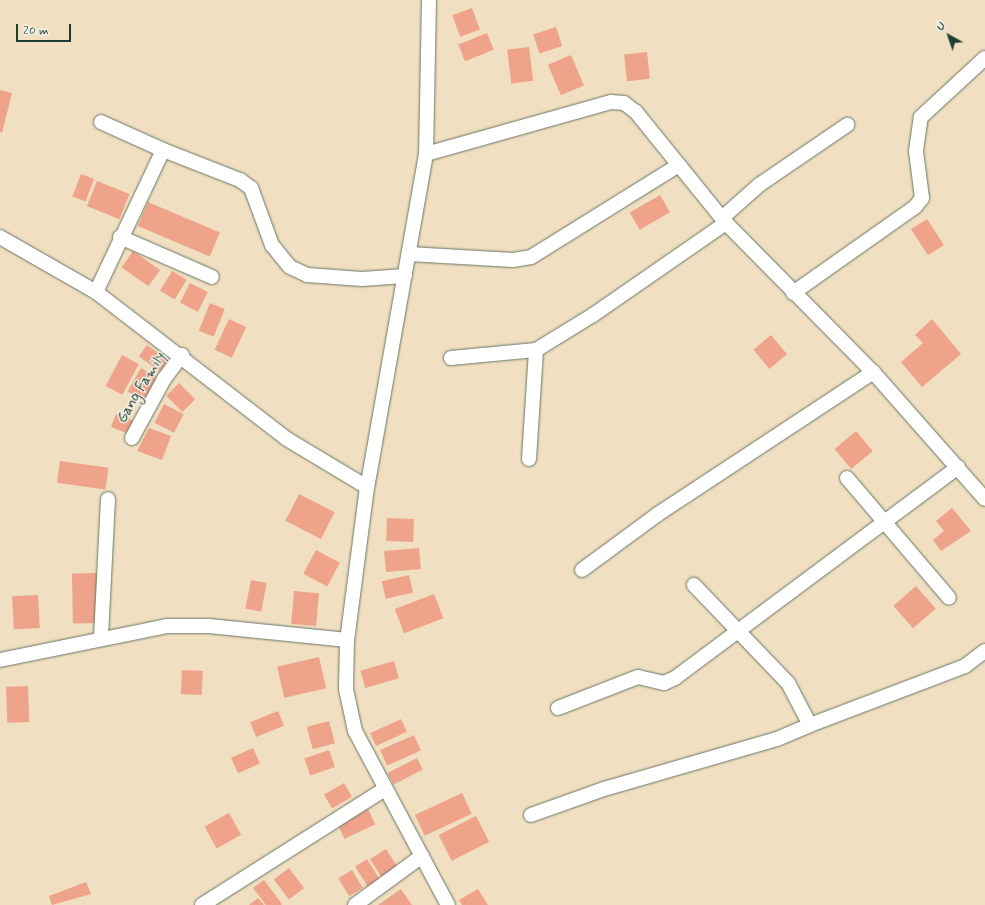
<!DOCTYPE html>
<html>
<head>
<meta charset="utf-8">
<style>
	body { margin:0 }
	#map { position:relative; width:985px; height:905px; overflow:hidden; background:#f0dfc0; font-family:Mynerve,sans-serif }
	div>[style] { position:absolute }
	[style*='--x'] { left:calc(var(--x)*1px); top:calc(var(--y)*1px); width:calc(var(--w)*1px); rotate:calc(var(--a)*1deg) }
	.building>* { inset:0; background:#eea38a; transform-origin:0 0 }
	.roads { filter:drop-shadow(0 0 1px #687665) drop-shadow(0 0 1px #687665) }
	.minor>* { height:14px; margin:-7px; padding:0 7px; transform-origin:7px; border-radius:7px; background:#fff }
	span { translate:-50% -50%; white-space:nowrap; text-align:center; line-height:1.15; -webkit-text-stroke:3px #f7f3e8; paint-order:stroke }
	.street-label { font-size:15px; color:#1f3d34 }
	.north { position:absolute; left:929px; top:16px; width:40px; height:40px; -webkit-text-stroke:3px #f7f3e8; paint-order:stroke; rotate:320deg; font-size:11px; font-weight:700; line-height:16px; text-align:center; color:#1f3d34 }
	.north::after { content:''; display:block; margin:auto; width:14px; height:18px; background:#1f3d34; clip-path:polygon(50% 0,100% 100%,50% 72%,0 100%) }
	.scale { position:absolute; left:16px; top:24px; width:55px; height:18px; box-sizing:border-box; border:2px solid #1f3d34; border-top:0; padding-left:5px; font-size:12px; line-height:14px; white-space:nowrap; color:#1f3d34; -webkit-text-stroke:3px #f7f3e8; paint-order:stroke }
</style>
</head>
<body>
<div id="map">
	<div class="building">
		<div style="left:472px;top:8px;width:23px;height:21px;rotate:70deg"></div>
		<div style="left:556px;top:27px;width:20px;height:24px;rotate:72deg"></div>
		<div style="left:487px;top:33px;width:18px;height:31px;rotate:68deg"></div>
		<div style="left:529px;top:47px;width:34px;height:22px;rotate:83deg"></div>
		<div style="left:647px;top:52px;width:27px;height:23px;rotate:84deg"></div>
		<div style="left:571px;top:55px;width:33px;height:25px;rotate:67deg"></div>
		<div style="clip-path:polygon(0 90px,12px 93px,2px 133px,0 132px)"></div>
		<div style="left:81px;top:174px;width:14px;height:24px;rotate:21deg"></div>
		<div style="left:97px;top:181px;width:35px;height:27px;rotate:22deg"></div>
		<div style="left:660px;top:195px;width:20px;height:35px;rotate:60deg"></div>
		<div style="left:148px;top:202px;width:78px;height:26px;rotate:23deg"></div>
		<div style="left:927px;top:219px;width:31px;height:19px;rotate:57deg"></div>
		<div style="left:133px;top:251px;width:33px;height:20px;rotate:35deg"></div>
		<div style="left:172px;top:271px;width:17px;height:23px;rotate:31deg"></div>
		<div style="left:190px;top:283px;width:20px;height:22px;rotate:27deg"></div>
		<div style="left:210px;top:303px;width:16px;height:30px;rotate:22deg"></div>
		<div style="left:229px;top:319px;width:19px;height:34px;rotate:25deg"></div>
		<div style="clip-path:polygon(932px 319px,961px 354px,922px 387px,901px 362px,923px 343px,915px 335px)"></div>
		<div style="left:771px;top:335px;width:25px;height:23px;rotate:50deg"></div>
		<div style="left:147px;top:345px;width:26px;height:14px;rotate:36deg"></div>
		<div style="left:122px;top:355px;width:19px;height:35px;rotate:28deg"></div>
		<div style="left:141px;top:368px;width:22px;height:27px;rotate:30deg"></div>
		<div style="left:179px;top:383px;width:23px;height:18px;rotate:45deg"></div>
		<div style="left:164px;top:404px;width:22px;height:21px;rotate:27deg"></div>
		<div style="left:116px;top:414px;width:19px;height:14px;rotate:21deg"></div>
		<div style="clip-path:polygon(149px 428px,171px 436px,162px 460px,137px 451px)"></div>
		<div style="left:856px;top:431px;width:26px;height:28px;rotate:50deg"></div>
		<div style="left:60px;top:461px;width:49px;height:22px;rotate:8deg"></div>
		<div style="left:299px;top:494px;width:40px;height:30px;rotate:27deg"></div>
		<div style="clip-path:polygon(952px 508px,971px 531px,941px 551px,933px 540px,944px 531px,936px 521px)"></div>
		<div style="left:387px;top:518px;width:27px;height:23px;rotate:2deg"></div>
		<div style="left:419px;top:548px;width:21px;height:35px;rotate:85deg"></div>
		<div style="left:316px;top:550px;width:27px;height:27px;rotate:28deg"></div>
		<div style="left:99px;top:573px;width:50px;height:27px;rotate:89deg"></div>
		<div style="left:409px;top:575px;width:18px;height:28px;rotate:77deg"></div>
		<div style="left:251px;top:580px;width:16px;height:29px;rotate:11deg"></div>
		<div style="left:916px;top:586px;width:30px;height:30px;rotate:49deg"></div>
		<div style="left:294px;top:591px;width:25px;height:33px;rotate:5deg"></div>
		<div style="left:434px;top:594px;width:26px;height:42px;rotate:69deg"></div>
		<div style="left:38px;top:595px;width:33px;height:26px;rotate:87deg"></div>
		<div style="left:319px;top:657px;width:32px;height:43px;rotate:77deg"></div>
		<div style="left:394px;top:661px;width:18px;height:35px;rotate:74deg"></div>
		<div style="left:182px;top:670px;width:21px;height:24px;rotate:3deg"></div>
		<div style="left:28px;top:686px;width:36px;height:22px;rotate:88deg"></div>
		<div style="left:278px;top:711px;width:16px;height:30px;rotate:68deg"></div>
		<div style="left:401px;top:719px;width:14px;height:34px;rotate:65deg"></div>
		<div style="left:329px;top:721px;width:23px;height:23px;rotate:75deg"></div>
		<div style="left:414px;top:735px;width:17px;height:37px;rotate:66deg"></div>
		<div style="left:253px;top:748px;width:17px;height:24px;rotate:66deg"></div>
		<div style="left:329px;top:750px;width:18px;height:26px;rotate:71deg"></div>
		<div style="left:417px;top:758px;width:13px;height:33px;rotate:63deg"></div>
		<div style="left:344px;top:783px;width:16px;height:23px;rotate:60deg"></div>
		<div style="left:462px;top:793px;width:23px;height:52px;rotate:65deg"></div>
		<div style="left:368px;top:809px;width:17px;height:34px;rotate:65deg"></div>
		<div style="left:229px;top:813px;width:25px;height:28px;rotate:61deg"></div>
		<div style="left:476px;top:816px;width:29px;height:42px;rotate:63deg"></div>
		<div style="left:386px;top:849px;width:24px;height:19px;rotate:57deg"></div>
		<div style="left:367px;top:859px;width:28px;height:14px;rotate:58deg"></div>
		<div style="left:289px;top:868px;width:25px;height:19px;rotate:53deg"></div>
		<div style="left:352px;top:870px;width:21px;height:16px;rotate:59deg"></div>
		<div style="clip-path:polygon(264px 880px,282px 904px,281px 905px,266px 905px,253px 888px)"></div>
		<div style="clip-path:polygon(86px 882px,91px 894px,52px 905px,49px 896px)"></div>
		<div style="clip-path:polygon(401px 889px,412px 905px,378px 905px)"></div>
		<div style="clip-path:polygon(478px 889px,488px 905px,462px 905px,459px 900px)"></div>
		<div style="clip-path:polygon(258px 898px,264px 905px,249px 905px)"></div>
	</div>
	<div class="roads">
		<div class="minor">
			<div style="--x:429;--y:0;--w:154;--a:91.1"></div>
			<div style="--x:426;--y:154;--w:338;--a:100"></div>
			<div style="--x:367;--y:487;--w:154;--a:97.4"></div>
			<div style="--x:347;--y:640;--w:49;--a:91.2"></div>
			<div style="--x:346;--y:689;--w:43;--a:77.9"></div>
			<div style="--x:355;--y:731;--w:197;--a:61.9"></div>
			<div style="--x:163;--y:150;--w:83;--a:21.3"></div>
			<div style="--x:240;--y:180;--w:14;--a:36"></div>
			<div style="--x:251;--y:188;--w:61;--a:69.8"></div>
			<div style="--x:272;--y:245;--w:28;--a:51"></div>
			<div style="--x:290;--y:267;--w:19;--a:25"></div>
			<div style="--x:307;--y:275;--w:55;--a:4.2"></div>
			<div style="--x:362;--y:279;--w:43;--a:-4"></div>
			<div style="--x:426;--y:154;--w:192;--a:-15.7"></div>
			<div style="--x:611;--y:102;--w:13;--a:4"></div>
			<div style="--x:624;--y:103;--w:15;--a:37"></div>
			<div style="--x:636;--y:112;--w:143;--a:51"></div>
			<div style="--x:726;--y:223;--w:209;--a:45.4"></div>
			<div style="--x:873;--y:372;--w:169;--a:48.6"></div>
			<div style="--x:722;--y:218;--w:50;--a:-41.7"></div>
			<div style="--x:759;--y:185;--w:107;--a:-34.3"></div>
			<div style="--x:0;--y:237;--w:111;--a:29.8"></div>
			<div style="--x:96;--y:292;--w:241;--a:37.6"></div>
			<div style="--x:287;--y:439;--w:93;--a:31"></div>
			<div style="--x:120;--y:237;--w:100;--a:23.5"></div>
			<div style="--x:409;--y:254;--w:104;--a:3.3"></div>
			<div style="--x:513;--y:260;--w:18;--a:-9"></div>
			<div style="--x:531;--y:257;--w:174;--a:-31.9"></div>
			<div style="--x:96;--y:292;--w:157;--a:-64.7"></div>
			<div style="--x:163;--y:150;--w:68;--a:-155.7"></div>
			<div style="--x:793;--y:293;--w:149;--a:-35.2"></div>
			<div style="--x:915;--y:207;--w:11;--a:-52"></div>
			<div style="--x:922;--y:198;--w:47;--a:-97.3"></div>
			<div style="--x:916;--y:151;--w:34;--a:-82"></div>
			<div style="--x:921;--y:117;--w:87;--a:-42.7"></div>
			<div style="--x:451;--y:358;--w:85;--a:-5.4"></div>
			<div style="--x:132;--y:438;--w:67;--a:-61.5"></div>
			<div style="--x:164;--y:379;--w:30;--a:-53"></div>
			<div style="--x:529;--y:459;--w:109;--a:-86.3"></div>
			<div style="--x:536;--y:350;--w:67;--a:-31.6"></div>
			<div style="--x:593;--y:315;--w:162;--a:-34.7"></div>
			<div style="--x:847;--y:478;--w:157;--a:49.6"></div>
			<div style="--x:582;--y:570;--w:94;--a:-36.4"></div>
			<div style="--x:658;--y:514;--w:258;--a:-33.4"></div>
			<div style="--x:101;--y:637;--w:138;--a:-87.1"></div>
			<div style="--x:0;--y:660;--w:170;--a:-11.5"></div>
			<div style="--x:167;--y:626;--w:42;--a:0"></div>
			<div style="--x:209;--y:626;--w:139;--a:5.8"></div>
			<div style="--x:558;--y:708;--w:86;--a:-21.2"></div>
			<div style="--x:638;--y:677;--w:27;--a:13"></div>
			<div style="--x:664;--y:683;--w:12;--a:-24"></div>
			<div style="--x:675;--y:678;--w:353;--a:-36.7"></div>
			<div style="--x:810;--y:725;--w:166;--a:-20.8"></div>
			<div style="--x:965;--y:666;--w:25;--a:-37"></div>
			<div style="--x:531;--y:815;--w:77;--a:-19.6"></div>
			<div style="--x:604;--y:789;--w:180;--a:-16.1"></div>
			<div style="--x:777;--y:739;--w:36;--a:-23"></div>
			<div style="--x:810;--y:725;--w:47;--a:-117.6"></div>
			<div style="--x:788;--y:683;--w:136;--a:-133.8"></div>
			<div style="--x:202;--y:905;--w:217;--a:-32.4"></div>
			<div style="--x:355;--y:905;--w:83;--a:-36.2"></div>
		</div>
	</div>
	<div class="street-label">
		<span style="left:142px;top:388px;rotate:-59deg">Gang Family</span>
	</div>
	<div class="north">U</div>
	<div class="scale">20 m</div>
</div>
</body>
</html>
